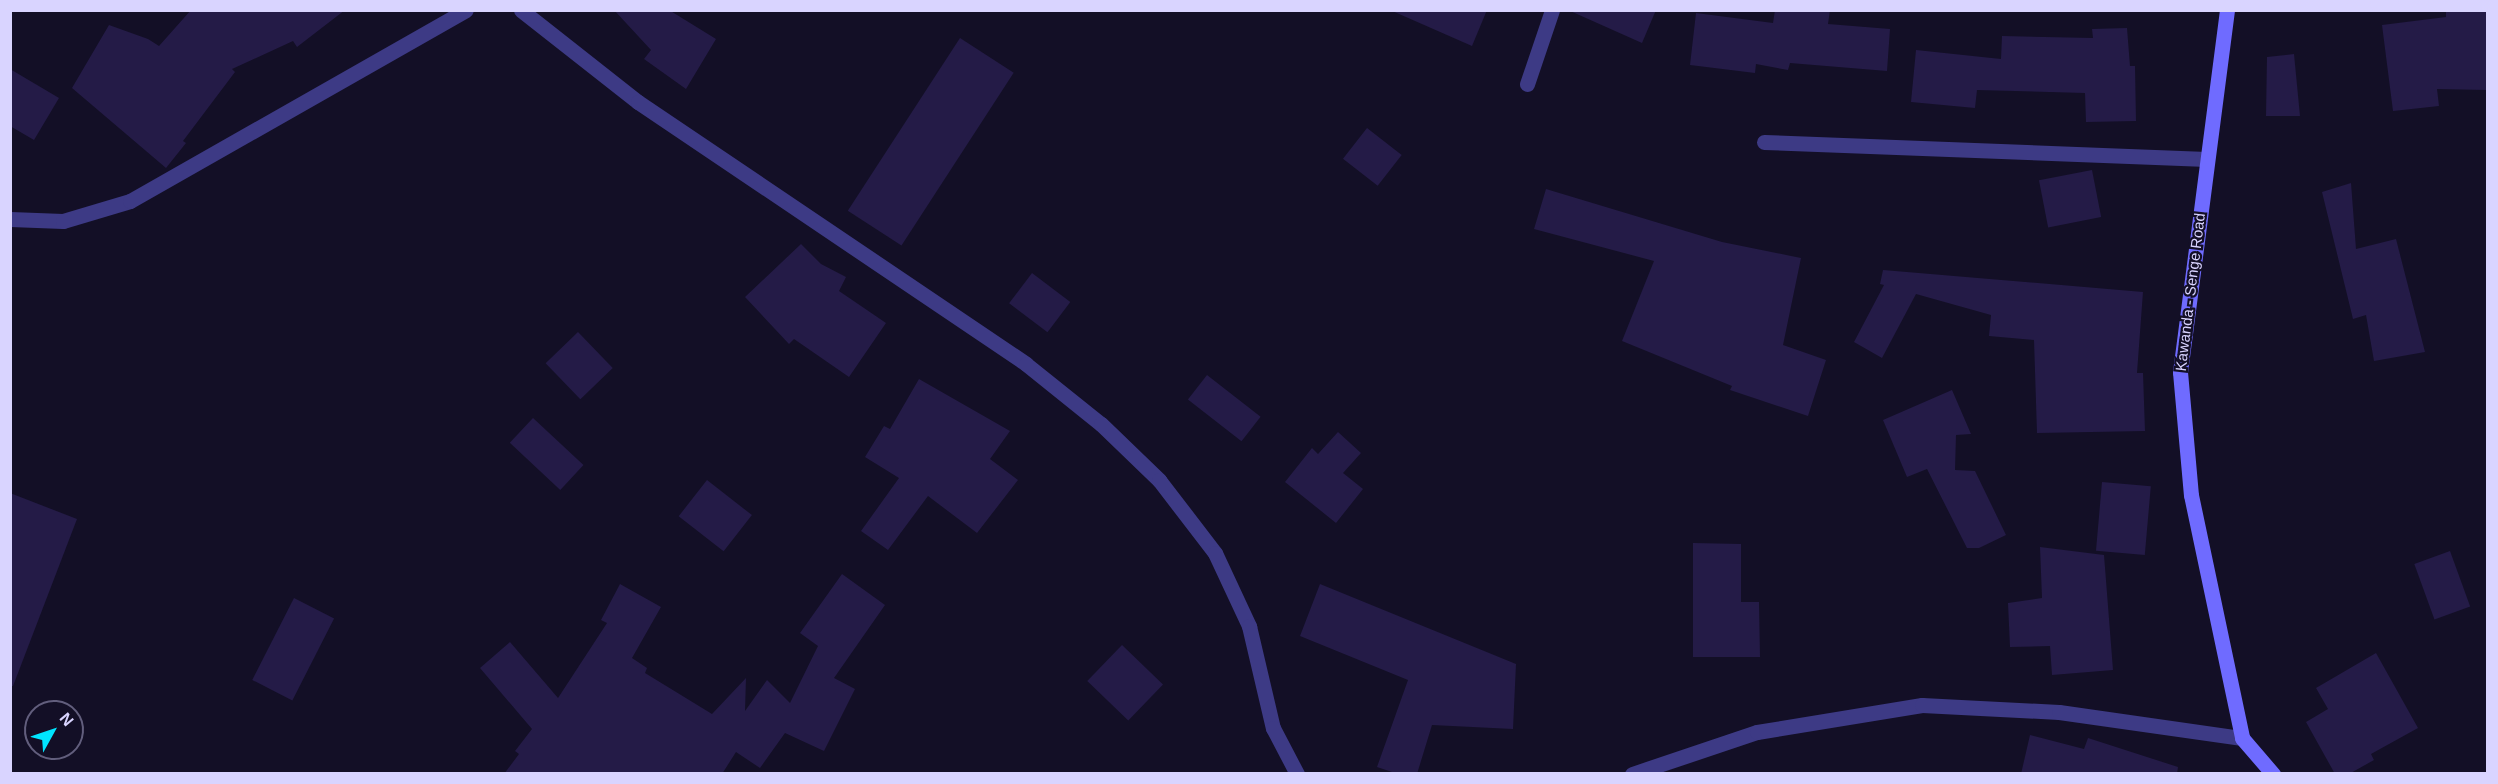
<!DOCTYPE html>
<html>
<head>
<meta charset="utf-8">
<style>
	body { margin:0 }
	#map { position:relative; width:2498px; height:784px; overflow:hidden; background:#130f26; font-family:Arial,sans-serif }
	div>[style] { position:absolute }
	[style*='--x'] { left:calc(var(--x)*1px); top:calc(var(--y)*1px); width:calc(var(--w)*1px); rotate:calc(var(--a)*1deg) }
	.building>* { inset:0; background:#241b47; transform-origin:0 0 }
	.street>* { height:15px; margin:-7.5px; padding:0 7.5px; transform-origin:7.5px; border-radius:7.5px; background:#3d3a85 }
	.secondary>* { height:15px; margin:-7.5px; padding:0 7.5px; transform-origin:7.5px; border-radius:7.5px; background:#6f6bff }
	span { translate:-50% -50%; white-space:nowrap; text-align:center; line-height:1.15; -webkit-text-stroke:4.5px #130f26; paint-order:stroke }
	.street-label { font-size:15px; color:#d9d4ff }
	.frame { position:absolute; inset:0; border:12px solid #d9d4ff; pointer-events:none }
	.north { position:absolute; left:24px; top:700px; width:60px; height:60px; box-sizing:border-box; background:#130f26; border:2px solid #625e7d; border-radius:50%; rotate:50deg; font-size:16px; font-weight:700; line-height:24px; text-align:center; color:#d9d4ff }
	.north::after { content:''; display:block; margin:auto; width:21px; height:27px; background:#00e5ff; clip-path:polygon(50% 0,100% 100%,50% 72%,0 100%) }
</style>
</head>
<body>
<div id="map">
	<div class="building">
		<div style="clip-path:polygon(191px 10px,345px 10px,297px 47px,293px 41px,232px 69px,235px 72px,183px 141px,186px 143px,166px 168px,72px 88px,109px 25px,148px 39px,159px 46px)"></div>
		<div style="clip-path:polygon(614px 10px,669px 10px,716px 39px,686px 89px,644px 59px,651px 50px)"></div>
		<div style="clip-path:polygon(1390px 10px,1487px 10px,1472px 46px)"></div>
		<div style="clip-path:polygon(1568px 10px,1656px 10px,1642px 43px)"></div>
		<div style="clip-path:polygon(1775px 10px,1830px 10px,1828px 24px,1890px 29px,1887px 71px,1790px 63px,1788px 70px,1756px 64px,1755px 73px,1690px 65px,1696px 13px,1773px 23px)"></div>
		<div style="clip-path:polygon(2446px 10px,2487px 10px,2487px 90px,2437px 89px,2439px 106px,2393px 111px,2382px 25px,2446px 17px)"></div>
		<div style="clip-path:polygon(2127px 28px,2130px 66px,2135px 66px,2136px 121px,2086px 122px,2085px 93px,1977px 90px,1975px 108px,1911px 102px,1916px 50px,2001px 59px,2002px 36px,2093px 38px,2092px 29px)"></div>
		<div style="left:960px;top:38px;width:64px;height:206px;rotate:33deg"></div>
		<div style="clip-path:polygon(2294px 54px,2300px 116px,2266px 116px,2267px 57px)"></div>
		<div style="clip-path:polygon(10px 69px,59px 98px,34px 140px,10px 126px)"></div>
		<div style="left:1367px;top:128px;width:44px;height:39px;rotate:38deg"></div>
		<div style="left:2092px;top:170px;width:48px;height:54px;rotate:79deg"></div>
		<div style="clip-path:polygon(2351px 183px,2356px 249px,2396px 239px,2425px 352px,2374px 361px,2366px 315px,2353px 319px,2322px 192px)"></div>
		<div style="clip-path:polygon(1546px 189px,1722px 242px,1801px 258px,1783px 345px,1826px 360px,1808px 416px,1730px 390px,1732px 386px,1622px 341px,1654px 261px,1534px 229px)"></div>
		<div style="clip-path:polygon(801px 244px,821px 264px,846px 277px,839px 291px,886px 323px,849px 377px,794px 339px,789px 344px,745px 297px)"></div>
		<div style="clip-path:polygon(1883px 270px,2143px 292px,2137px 373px,2143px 373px,2145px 431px,2037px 433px,2034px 340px,1989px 336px,1991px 315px,1916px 294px,1882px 358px,1854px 342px,1884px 285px,1880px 284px)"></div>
		<div style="left:1032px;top:273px;width:48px;height:38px;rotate:37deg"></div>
		<div style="left:578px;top:332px;width:50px;height:45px;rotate:46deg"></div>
		<div style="left:1207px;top:375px;width:68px;height:31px;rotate:38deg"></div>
		<div style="clip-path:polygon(919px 379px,1010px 431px,990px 459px,1018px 480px,977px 533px,928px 496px,888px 550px,861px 531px,899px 478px,865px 457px,884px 426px,890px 429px)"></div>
		<div style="clip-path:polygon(1952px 390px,1971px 434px,1956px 435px,1955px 470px,1975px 471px,2006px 535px,1979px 548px,1967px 548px,1927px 469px,1907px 477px,1883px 420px)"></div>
		<div style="left:533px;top:418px;width:69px;height:34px;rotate:43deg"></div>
		<div style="clip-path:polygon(1338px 432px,1361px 453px,1343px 473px,1363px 489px,1336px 523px,1285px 482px,1312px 448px,1318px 454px)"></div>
		<div style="left:707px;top:480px;width:57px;height:46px;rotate:38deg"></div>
		<div style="left:2102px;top:482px;width:49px;height:69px;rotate:5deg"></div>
		<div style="clip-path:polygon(10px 493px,77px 519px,13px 686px,10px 686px)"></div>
		<div style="clip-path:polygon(1693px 543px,1741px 544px,1741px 602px,1759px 602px,1760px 657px,1693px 657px)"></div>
		<div style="clip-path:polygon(2040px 547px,2104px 555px,2113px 670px,2052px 675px,2050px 646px,2010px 647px,2008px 603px,2042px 598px)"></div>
		<div style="left:2450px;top:551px;width:59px;height:38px;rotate:70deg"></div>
		<div style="clip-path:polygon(842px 574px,885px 605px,834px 678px,855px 689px,824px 751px,785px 733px,760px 768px,736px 752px,722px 774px,504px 774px,519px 754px,515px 751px,532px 729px,480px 668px,510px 642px,558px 698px,607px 623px,601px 620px,620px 584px,661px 607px,632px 658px,647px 668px,645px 673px,712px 714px,746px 678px,745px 711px,767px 680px,790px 703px,818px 646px,800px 633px)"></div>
		<div style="clip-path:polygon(1320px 584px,1516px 664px,1513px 729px,1432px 725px,1417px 774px,1398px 774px,1377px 767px,1408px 680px,1300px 636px)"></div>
		<div style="left:294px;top:598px;width:45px;height:92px;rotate:27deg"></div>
		<div style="left:1122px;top:645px;width:57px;height:50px;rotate:44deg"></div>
		<div style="clip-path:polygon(2376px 653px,2418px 728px,2371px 754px,2374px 760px,2349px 774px,2335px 774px,2306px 722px,2328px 709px,2316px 688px)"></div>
		<div style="clip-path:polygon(2030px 735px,2084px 749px,2088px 738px,2178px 767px,2177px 774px,2021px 774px)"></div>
	</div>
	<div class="street">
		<div style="--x:521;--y:10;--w:149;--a:38.2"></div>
		<div style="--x:638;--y:102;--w:468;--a:34"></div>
		<div style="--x:1026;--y:364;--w:96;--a:38.7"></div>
		<div style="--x:1101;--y:424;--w:81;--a:44"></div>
		<div style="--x:1159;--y:480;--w:92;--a:52.5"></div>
		<div style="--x:1215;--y:553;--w:81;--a:65"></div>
		<div style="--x:1249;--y:626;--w:105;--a:76.8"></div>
		<div style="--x:1273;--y:728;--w:52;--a:62.4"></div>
		<div style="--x:1527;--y:84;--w:78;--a:-71.3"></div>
		<div style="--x:1764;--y:142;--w:443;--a:2.2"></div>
		<div style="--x:10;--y:219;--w:53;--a:2.2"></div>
		<div style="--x:63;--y:221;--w:70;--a:-16.6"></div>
		<div style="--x:130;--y:201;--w:386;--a:-29.6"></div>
		<div style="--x:1632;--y:774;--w:132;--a:-18.6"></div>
		<div style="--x:1757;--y:732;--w:167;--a:-9.3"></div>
		<div style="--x:1922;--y:705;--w:137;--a:2.9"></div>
		<div style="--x:2059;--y:712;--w:185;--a:8.1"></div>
	</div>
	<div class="secondary">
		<div style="--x:2227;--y:10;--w:365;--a:97.4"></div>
		<div style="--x:2180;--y:372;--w:123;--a:84.9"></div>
		<div style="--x:2191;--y:495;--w:248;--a:78.1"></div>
		<div style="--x:2242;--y:738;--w:48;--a:49.3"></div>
	</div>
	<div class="street-label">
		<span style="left:2190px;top:292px;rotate:-83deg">Kawanda - Senge Road</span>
	</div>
	<div class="frame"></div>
	<div class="north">N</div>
</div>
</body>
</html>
